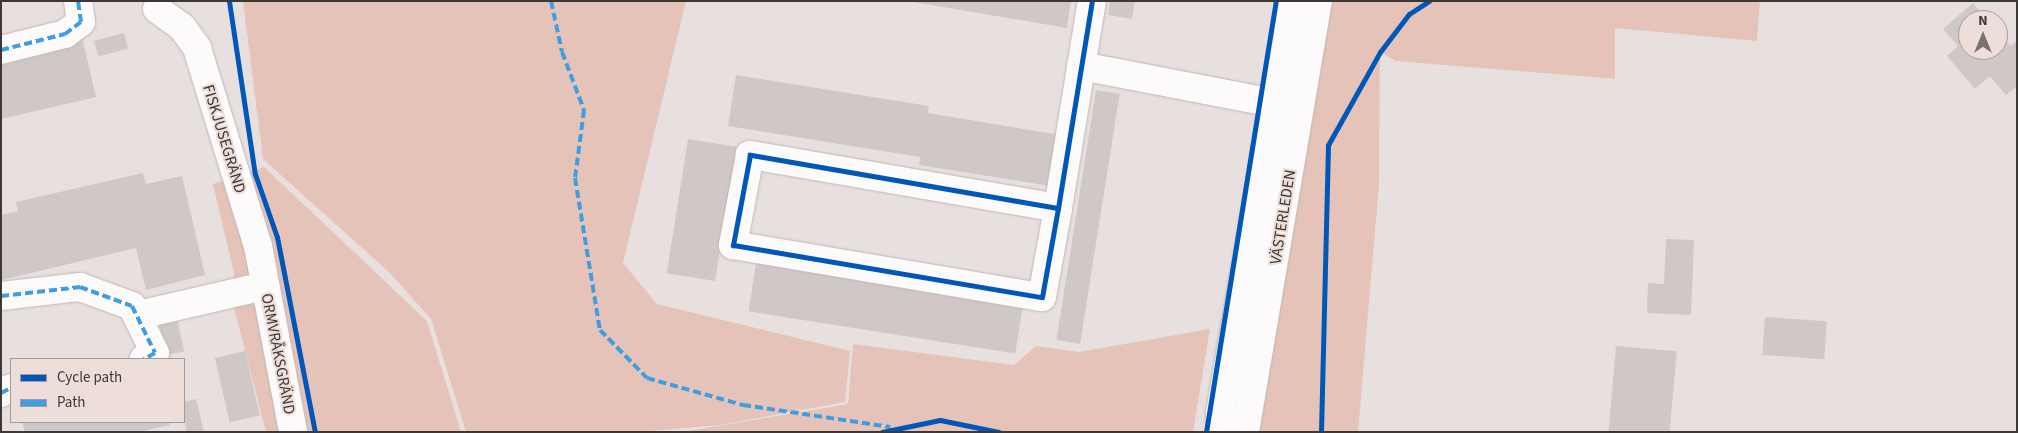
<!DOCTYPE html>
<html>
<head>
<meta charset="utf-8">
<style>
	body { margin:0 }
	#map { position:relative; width:2018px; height:433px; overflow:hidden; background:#e8e0de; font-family:"Source Sans 3",sans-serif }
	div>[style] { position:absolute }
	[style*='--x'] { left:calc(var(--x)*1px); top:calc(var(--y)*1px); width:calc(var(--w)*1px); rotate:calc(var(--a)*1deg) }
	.green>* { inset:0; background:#e6c3b8 }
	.building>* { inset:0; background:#cfc8c6; transform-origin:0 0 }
	.roads { filter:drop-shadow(0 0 1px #beb8b6) drop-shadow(0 0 1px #beb8b6) }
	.minor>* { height:28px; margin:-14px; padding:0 14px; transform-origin:14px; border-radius:14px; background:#fcfafa }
	.quiet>* { height:4px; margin-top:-2px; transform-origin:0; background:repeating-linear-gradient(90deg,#3f9ee2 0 8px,transparent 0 12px) }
	.cycleway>* { height:5px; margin:-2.5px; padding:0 2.5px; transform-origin:2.5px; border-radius:2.5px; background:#0057b8 }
	span { translate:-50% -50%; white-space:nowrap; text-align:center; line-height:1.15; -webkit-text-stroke:4px #edded9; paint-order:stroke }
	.street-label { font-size:16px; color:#3d3736 }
	.frame { position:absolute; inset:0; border:2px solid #3d3736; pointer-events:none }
	.legend { position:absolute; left:10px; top:358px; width:175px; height:65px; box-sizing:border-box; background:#edded9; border:1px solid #a79b98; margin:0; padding:6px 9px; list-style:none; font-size:15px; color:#3d3736 }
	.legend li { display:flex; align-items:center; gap:10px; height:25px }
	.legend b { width:25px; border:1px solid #a79b98 }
	.north { position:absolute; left:1958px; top:10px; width:50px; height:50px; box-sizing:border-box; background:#edded9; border:1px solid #a79b98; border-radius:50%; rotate:0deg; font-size:14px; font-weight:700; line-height:20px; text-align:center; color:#3d3736 }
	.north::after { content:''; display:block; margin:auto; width:18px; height:22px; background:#797271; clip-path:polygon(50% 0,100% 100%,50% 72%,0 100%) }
</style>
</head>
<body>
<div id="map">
	<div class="green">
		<div style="clip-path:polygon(243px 1px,686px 1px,623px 263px,657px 304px,850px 351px,845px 402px,720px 425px,637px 432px,466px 432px,431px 319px,390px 273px,263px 159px)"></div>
		<div style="clip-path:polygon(1328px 1px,1760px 1px,1757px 41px,1615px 28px,1615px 79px,1396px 61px,1380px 52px,1379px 184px,1358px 432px,1254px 432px)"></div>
		<div style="clip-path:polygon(264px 167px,427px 321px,461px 432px,266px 432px,233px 304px,234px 273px,213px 184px)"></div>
		<div style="clip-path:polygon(1210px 329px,1193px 432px,682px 432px,848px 404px,853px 344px,1014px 365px,1036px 346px,1079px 352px)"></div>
	</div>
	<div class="building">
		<div style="clip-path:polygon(908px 1px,1071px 1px,1067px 28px)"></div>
		<div style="clip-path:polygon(1110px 1px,1135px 1px,1132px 19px,1108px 15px)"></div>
		<div style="clip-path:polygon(1973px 3px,1988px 20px,1968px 20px,1968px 50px,1998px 50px,1998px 32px,2011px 46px,2017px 40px,2017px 86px,2006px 95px,1990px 76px,1975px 89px,1947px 56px,1958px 46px,1943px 29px)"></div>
		<div style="left:124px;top:33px;width:16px;height:31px;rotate:75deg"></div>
		<div style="clip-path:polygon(82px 37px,96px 97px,1px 119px,1px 55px)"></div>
		<div style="clip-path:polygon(736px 75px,929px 106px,928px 113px,1060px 135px,1051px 186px,919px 165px,920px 157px,728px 126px)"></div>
		<div style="left:1096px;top:90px;width:24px;height:253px;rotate:9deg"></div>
		<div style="left:688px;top:139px;width:49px;height:136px;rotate:9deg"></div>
		<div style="clip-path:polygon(143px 173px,146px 184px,182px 176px,205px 275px,146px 290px,136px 248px,1px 280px,1px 215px,18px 211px,16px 202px)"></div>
		<div style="clip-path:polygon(1666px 239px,1694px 240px,1691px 315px,1647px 313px,1648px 283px,1664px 284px)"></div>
		<div style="left:757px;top:258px;width:270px;height:54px;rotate:9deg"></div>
		<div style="left:1765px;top:317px;width:62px;height:38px;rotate:4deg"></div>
		<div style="left:177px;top:318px;width:34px;height:19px;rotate:78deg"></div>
		<div style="left:1616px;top:346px;width:61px;height:86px;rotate:5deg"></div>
		<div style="left:245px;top:351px;width:66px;height:31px;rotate:77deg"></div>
		<div style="clip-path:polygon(196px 399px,204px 432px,186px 432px,184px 402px)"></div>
		<div style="clip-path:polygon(22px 422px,169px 422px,170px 425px,138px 432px,25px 432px)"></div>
	</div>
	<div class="roads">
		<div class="minor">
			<div style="--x:157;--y:9;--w:31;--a:36"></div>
			<div style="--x:182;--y:27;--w:26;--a:54"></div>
			<div style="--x:197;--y:48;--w:207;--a:72.9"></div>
			<div style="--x:258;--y:246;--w:189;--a:79.3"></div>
			<div style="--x:1;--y:50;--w:66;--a:-14"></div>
			<div style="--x:65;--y:34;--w:20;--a:-37"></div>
			<div style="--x:81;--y:22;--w:21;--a:-98"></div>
			<div style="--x:1081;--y:66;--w:216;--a:10.9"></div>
			<div style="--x:1058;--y:208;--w:313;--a:-170.2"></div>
			<div style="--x:750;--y:155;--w:92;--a:100.7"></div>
			<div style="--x:733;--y:245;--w:313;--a:9.6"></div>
			<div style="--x:1042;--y:297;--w:90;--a:-79.8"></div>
			<div style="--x:1058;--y:208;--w:210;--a:-80.7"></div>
			<div style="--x:1;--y:296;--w:80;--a:-6.5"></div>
			<div style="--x:80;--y:287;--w:55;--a:20.1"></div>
			<div style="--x:132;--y:306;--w:52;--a:63.9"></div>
			<div style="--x:155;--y:353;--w:13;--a:151"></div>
			<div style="--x:139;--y:315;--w:129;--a:-13"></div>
			<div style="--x:1;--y:393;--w:11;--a:-27"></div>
			<div style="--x:1222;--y:432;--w:19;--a:-96"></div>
			<div style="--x:1220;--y:413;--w:418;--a:-80.1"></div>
			<div style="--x:1245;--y:432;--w:437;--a:-80.4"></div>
		</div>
	</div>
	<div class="quiet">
		<div style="--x:551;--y:1;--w:52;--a:77.8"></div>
		<div style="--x:562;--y:52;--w:62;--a:69.2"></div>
		<div style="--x:584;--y:110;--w:69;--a:97.5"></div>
		<div style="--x:575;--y:178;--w:154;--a:80.7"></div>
		<div style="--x:600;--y:330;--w:67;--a:45.6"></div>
		<div style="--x:647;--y:378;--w:100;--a:15.7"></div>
		<div style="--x:743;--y:405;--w:149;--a:8.5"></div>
		<div style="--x:1;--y:50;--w:66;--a:-14"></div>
		<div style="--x:65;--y:34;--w:20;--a:-37"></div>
		<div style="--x:81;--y:22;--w:21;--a:-98"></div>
		<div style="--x:1;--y:296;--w:80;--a:-6.5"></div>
		<div style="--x:80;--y:287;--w:55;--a:20.1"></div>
		<div style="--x:132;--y:306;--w:52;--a:63.9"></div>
		<div style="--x:155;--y:353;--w:13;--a:151"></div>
		<div style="--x:1;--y:393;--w:11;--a:-27"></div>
	</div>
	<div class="cycleway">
		<div style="--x:229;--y:1;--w:175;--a:81.5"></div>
		<div style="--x:255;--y:174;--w:67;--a:70.8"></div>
		<div style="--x:277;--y:237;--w:199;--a:79"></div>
		<div style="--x:1058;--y:208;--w:313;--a:-170.2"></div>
		<div style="--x:750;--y:155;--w:92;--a:100.7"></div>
		<div style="--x:733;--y:245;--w:313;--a:9.6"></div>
		<div style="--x:1042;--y:297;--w:90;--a:-79.8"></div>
		<div style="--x:1058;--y:208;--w:210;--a:-80.7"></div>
		<div style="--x:882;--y:432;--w:59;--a:-11.7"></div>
		<div style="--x:940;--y:420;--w:60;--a:11.5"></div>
		<div style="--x:1206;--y:432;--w:437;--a:-80.8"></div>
		<div style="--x:1321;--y:432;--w:287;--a:-88.6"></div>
		<div style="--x:1328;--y:145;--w:107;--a:-60.8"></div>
		<div style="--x:1380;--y:52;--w:48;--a:-52.7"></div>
		<div style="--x:1409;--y:14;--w:24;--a:-33"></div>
	</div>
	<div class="street-label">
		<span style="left:224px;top:139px;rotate:73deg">FISKJUSEGRÄND</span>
		<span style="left:1283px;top:217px;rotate:-81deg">VÄSTERLEDEN</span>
		<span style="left:278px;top:354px;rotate:79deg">ORMVRÅKSGRÄND</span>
	</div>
	<div class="frame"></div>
	<ul class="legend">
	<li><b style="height:6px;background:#0057b8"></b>Cycle path</li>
	<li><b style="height:6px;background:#3f9ee2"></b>Path</li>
	</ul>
	<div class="north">N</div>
</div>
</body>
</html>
